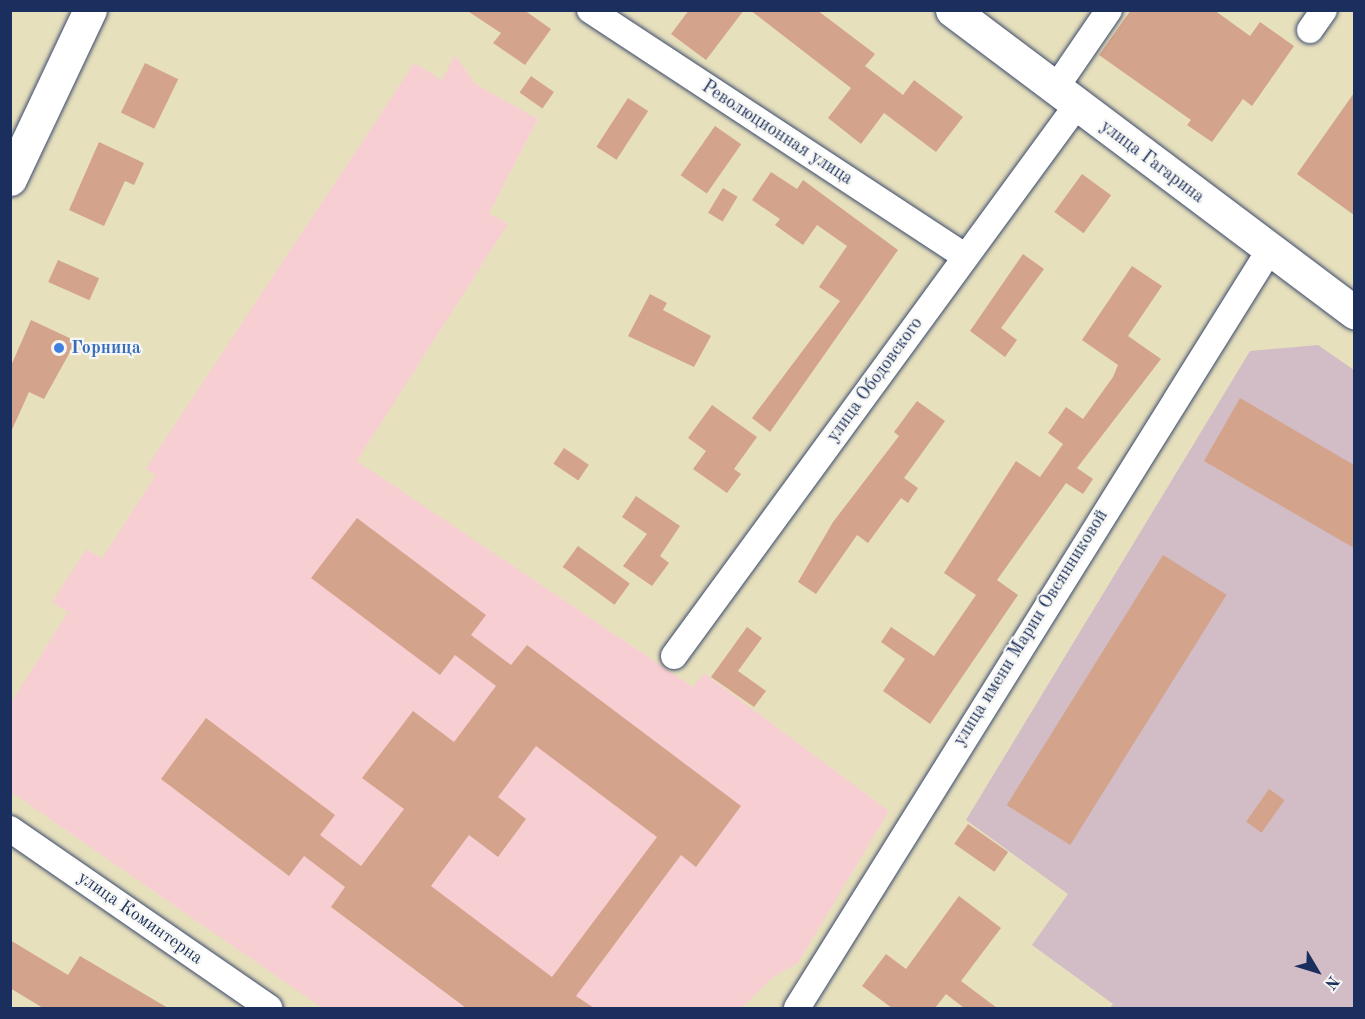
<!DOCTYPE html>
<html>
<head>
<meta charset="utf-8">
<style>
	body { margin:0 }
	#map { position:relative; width:1365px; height:1019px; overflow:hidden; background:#e7e0bd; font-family:"Old Standard TT",serif }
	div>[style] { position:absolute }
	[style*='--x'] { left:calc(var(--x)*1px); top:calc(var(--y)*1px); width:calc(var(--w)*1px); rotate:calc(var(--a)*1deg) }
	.built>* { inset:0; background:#f7cfd2 }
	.industrial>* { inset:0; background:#d2bdc6 }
	.building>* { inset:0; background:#d4a38b; transform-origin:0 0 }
	.roads { filter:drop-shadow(0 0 2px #3a4a6c) drop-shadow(0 0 2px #3a4a6c) }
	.minor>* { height:26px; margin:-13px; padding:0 13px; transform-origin:13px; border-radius:13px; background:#fff }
	.major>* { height:33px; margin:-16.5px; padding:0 16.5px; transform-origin:16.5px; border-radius:16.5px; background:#fff }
	.dots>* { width:16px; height:16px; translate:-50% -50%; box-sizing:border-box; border:3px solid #f6f6f2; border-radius:50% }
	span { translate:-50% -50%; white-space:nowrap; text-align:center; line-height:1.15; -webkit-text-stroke:4.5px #f6f6f2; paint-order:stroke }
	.street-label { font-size:18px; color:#1b2f5e }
	.shop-label { font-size:18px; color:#366cbe; font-weight:700 }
	.left { translate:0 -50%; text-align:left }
	.frame { position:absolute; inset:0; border:12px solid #1b2f5e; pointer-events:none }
	.north { position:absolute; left:1287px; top:941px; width:60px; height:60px; -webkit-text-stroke:4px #f6f6f2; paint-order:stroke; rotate:128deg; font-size:16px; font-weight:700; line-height:24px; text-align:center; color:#1b2f5e }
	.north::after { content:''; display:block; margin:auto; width:21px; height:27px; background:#1b2f5e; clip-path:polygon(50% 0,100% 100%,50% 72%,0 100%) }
</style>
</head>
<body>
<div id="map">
	<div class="built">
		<div style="clip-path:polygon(455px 55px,475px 84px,538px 119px,489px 213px,508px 224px,357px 461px,693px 687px,704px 673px,889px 811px,798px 963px,773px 977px,742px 1008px,322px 1008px,11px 792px,10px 704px,68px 612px,52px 602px,86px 549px,102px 558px,155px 476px,146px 468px,414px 63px,442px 80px)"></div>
	</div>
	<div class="industrial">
		<div style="clip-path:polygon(1318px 345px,1354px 370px,1354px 1008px,1110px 1008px,1113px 1004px,1032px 945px,1068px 894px,966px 820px,1250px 351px)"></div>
	</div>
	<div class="building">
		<div style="clip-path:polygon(466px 10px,524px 10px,551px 29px,525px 65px,493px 43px,501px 33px)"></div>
		<div style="clip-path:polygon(689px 10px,744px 10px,706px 60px,671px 34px)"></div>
		<div style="clip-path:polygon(750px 10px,817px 10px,875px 54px,865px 66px,903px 95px,914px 80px,963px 117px,936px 152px,884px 113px,861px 144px,828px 118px,851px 88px)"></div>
		<div style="clip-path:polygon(1131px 10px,1214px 10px,1250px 36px,1260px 22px,1294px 46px,1252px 106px,1243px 99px,1212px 142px,1187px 125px,1191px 120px,1099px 55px)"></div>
		<div style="left:145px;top:63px;width:37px;height:55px;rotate:26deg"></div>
		<div style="left:531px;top:76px;width:28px;height:20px;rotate:35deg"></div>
		<div style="clip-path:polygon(1354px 93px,1354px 215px,1297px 174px)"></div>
		<div style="left:628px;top:98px;width:24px;height:58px;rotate:33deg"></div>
		<div style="left:715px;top:126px;width:32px;height:60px;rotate:35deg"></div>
		<div style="clip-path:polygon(99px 142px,144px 163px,134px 185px,125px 181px,104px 226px,69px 210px)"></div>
		<div style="clip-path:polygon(771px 172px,797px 189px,803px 180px,898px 250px,770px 432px,752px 418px,840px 301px,819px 287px,847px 246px,817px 225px,803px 245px,775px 225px,780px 219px,752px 200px)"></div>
		<div style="left:1082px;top:174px;width:36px;height:47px;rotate:36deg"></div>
		<div style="left:723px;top:188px;width:17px;height:29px;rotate:31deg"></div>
		<div style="clip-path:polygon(1023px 254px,1044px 269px,1001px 328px,1017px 340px,1005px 357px,970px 331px)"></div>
		<div style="left:58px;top:260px;width:45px;height:24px;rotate:24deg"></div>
		<div style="clip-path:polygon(1132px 266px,1162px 286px,1128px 336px,1161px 359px,1077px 468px,1093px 479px,1083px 494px,1066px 483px,997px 580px,1018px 595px,930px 724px,883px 691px,905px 659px,881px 642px,891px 627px,934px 656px,976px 595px,944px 573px,1016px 461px,1040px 477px,1063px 444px,1048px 433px,1066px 407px,1083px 419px,1113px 377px,1118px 365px,1082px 340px)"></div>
		<div style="clip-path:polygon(650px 294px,667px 303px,663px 310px,711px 336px,694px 367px,628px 336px)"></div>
		<div style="clip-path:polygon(31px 320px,76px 341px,44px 399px,29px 392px,10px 434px,10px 368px)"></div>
		<div style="clip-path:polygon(1240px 398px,1354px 465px,1354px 548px,1204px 461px)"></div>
		<div style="clip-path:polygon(917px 401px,945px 421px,904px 478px,918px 488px,908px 503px,901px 498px,868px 543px,857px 535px,816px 594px,798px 582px,833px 522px,899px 436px,894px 432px)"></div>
		<div style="clip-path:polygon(712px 405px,757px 437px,734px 469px,741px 474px,727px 493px,693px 469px,706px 451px,688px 438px)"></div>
		<div style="left:564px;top:448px;width:30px;height:19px;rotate:34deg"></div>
		<div style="clip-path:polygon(636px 496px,680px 526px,660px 556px,669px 563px,652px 586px,623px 566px,647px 534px,622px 517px)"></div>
		<div style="clip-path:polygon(evenodd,357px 518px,486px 615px,471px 635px,511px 665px,527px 645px,741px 806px,696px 867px,681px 855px,576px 996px,594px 1008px,466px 1008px,331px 907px,345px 887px,304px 856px,289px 876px,161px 779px,206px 718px,335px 815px,320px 835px,361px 866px,404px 809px,362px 778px,413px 711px,454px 742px,496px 686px,455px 655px,440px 675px,311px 578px,357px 518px,536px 746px,657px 837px,552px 977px,431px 886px,469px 835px,498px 857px,526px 819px,498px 797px,536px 746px)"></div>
		<div style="left:578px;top:546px;width:64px;height:26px;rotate:36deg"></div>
		<div style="left:1163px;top:555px;width:75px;height:295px;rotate:32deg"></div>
		<div style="clip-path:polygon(747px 627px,762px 638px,738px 671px,766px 691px,754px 707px,711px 677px)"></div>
		<div style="left:1269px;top:789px;width:19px;height:40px;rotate:35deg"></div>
		<div style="left:968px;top:824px;width:49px;height:24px;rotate:35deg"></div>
		<div style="clip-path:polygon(959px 896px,1001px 928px,961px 981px,997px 1008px,964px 1008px,946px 994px,935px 1008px,892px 1008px,862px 986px,886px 954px,906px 969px)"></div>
		<div style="clip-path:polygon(10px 940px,68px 975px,80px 956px,168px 1008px,43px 1008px,10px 988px)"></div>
	</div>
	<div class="roads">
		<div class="minor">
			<div style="--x:590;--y:10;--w:448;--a:33.3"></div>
			<div style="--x:1310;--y:30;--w:24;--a:-55"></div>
			<div style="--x:1057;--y:86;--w:92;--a:-55.6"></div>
			<div style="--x:674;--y:656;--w:683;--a:-53.82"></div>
			<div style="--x:10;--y:829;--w:315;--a:34.6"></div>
			<div style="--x:797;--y:1008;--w:892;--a:-58.06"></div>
		</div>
		<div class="major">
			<div style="--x:952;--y:10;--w:503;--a:36.92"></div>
			<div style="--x:10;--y:179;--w:187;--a:-64.7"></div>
		</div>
	</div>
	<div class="dots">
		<div style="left:59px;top:348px;background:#3f7fe0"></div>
	</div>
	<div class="street-label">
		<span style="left:777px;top:133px;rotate:33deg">Революционная улица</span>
		<span style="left:1152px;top:162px;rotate:37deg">улица Гагарина</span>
		<span style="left:875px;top:380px;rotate:-54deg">улица Ободовского</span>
		<span style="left:1031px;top:628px;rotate:-58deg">улица имени Марии Овсянниковой</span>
		<span style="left:140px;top:918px;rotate:35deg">улица Коминтерна</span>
	</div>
	<div class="shop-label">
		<span class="left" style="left:71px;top:348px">Горница</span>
	</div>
	<div class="frame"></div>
	<div class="north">N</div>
</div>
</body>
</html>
